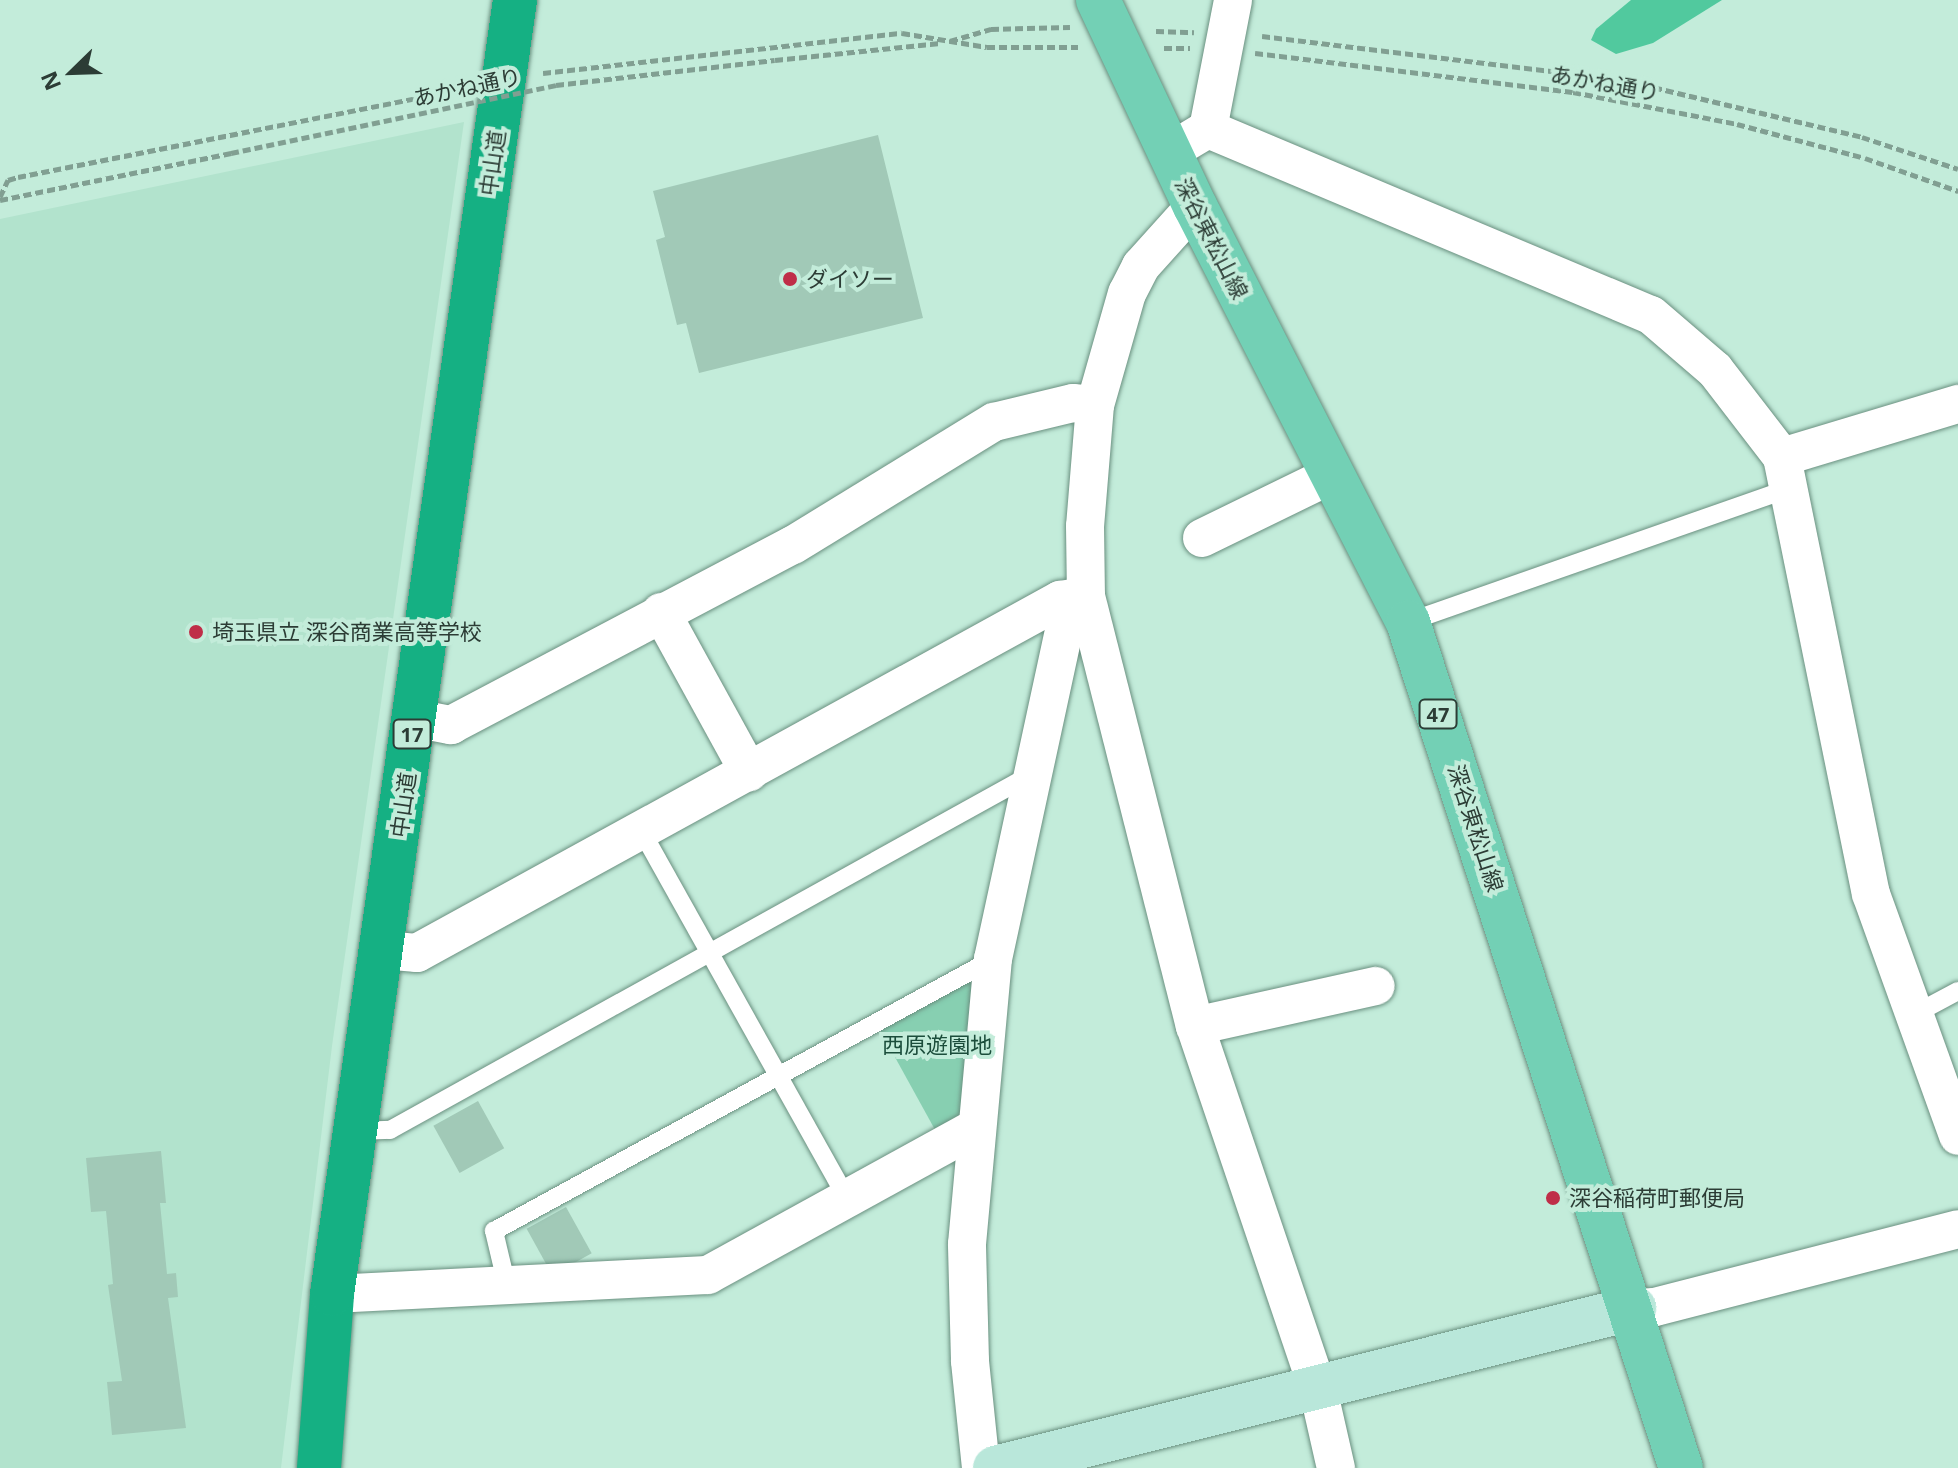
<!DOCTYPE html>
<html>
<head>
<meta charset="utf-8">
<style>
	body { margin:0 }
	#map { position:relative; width:1958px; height:1468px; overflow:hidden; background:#c3ecda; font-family:"Noto Sans","Noto Sans JP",sans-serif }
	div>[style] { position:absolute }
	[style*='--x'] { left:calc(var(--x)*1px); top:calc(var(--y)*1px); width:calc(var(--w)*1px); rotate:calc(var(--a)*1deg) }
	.built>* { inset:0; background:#b2e3cd }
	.green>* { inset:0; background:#87cfb1 }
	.water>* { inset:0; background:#51c99e }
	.building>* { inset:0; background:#a1c9b7; transform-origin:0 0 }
	.path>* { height:5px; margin-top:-2.5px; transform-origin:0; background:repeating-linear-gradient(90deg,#819f92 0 8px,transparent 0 12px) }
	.roads { filter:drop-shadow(0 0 2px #6a9080) drop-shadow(0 0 2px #6a9080) }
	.lane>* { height:18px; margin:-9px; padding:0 9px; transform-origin:9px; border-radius:9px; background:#fff }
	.street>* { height:38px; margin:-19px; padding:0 19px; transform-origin:19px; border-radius:19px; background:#fff }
	.secondary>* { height:44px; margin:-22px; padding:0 22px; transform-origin:22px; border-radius:22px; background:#b9e7da }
	.primary>* { height:44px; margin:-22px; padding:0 22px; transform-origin:22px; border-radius:22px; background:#73d0b5 }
	.highway>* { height:44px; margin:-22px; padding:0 22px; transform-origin:22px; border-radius:22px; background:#15b083 }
	.path-bridge>* { height:5px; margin-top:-2.5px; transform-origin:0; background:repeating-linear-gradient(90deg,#819f92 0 8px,transparent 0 12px) }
	.dots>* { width:22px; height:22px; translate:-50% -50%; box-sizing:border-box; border:4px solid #c3ecda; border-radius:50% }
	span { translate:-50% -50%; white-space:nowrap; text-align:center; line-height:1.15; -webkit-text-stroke:8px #c3ecda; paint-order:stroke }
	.shield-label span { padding:2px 6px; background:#c3ecda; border:2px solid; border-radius:6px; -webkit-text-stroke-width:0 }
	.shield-label { font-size:20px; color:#2c3c35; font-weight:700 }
	.street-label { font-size:22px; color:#2c3c35 }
	.poi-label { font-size:22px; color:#2c3c35 }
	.left { translate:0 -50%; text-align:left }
	.park-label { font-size:22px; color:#1b4d3b }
	.north { position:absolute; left:32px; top:32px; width:80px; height:80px; -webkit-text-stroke:6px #c3ecda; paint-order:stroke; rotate:247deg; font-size:22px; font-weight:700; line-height:32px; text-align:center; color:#2c3c35 }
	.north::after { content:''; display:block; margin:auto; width:28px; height:36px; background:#2c3c35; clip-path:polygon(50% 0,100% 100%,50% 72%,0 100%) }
</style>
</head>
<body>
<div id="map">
	<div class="built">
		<div style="clip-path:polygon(464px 122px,332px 1046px,281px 1468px,0 1468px,0 219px)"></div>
	</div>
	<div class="green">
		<div style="clip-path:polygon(971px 980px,982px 987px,971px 1113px,939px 1137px,880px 1030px)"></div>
	</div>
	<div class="water">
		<div style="clip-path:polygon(1631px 0,1722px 0,1653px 43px,1616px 54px,1591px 40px,1596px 29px)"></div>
	</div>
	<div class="building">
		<div style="clip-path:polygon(878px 135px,923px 318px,699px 373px,686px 323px,677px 325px,656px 240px,665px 237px,653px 191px)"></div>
		<div style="left:478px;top:1101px;width:54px;height:51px;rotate:61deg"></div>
		<div style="clip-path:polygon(161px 1151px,166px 1203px,160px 1203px,167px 1274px,176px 1273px,178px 1297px,168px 1298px,186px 1428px,112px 1435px,107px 1382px,122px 1381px,108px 1285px,113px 1284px,106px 1211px,91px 1212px,86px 1158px)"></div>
		<div style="left:566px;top:1207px;width:53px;height:45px;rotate:61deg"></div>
	</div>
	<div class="path">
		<div style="--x:1156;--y:31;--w:38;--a:2"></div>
		<div style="--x:1262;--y:36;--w:360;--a:6.9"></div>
		<div style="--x:1619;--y:79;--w:250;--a:13.4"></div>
		<div style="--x:1862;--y:137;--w:101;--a:18.4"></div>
		<div style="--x:950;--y:41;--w:43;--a:-16.3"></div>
		<div style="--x:991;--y:29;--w:79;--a:-1.5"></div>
		<div style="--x:1164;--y:48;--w:26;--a:0"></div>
		<div style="--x:1255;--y:53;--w:320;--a:7"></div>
		<div style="--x:1573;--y:92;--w:167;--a:11"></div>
		<div style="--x:1737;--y:124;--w:132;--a:14.9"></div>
		<div style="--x:1865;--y:158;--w:99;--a:19.5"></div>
		<div style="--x:775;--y:60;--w:166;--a:-5.9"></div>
		<div style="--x:543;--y:73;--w:361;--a:-6.4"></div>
		<div style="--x:902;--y:33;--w:86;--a:9.4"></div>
		<div style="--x:987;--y:47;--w:91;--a:0"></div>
		<div style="--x:0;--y:197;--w:19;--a:-65"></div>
		<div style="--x:8;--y:180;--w:10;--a:-17"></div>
		<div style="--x:18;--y:177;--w:455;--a:-11.2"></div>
		<div style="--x:0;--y:200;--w:236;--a:-11.5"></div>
	</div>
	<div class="roads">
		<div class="lane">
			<div style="--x:1408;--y:622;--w:403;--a:-19.3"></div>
			<div style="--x:641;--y:830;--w:420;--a:60.8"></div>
			<div style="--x:1913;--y:1015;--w:51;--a:-28.1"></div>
			<div style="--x:357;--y:1131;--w:33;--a:-2"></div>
			<div style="--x:390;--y:1130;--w:734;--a:-29.01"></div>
			<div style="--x:507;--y:1286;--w:57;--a:-103.3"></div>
			<div style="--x:494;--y:1231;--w:568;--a:-28.59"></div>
		</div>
		<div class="street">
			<div style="--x:1208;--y:129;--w:480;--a:22.8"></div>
			<div style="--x:1651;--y:315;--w:84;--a:40.7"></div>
			<div style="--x:1715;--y:370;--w:110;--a:52.4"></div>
			<div style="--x:1782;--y:457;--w:446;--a:78.5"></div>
			<div style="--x:1871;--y:894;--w:257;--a:70.2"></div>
			<div style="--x:1186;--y:142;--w:26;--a:-31"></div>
			<div style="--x:1208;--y:129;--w:131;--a:-79"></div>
			<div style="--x:1195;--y:206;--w:81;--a:132"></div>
			<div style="--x:1141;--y:266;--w:30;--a:117"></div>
			<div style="--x:1127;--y:293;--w:116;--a:105.9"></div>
			<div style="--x:1095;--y:405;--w:121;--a:94.7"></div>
			<div style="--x:1085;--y:526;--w:70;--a:89.2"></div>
			<div style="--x:1086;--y:596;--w:444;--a:75.8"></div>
			<div style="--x:1195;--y:1026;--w:383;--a:71.3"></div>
			<div style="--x:1318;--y:1389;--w:81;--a:77.2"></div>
			<div style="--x:1782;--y:457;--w:184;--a:-16.8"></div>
			<div style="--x:1202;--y:538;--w:146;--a:-26"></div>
			<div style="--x:661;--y:612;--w:183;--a:61.2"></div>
			<div style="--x:414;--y:718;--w:38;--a:11"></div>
			<div style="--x:451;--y:725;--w:386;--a:-27.8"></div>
			<div style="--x:793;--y:545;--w:236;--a:-31.5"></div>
			<div style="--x:994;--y:422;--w:81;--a:-13.5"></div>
			<div style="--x:1073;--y:403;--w:22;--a:5"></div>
			<div style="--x:383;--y:950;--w:34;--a:5"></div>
			<div style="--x:417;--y:953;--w:734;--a:-28.77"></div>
			<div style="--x:1060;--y:600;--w:26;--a:-9"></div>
			<div style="--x:1195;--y:1026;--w:185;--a:-12.5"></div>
			<div style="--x:332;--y:1294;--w:376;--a:-2.9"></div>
			<div style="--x:708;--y:1275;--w:305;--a:-28.8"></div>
			<div style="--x:1634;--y:1308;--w:21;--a:-3"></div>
			<div style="--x:1655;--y:1307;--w:313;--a:-14.4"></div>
			<div style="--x:981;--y:1468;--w:108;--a:-95.9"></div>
			<div style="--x:970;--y:1361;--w:117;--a:-91.5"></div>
			<div style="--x:967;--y:1244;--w:286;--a:-84.8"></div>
			<div style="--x:993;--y:959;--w:336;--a:-77.8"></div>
			<div style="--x:1064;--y:631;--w:41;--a:-57.8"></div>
		</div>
		<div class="secondary">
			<div style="--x:995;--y:1468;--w:659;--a:-14.06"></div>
		</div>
		<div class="primary">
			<div style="--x:1098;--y:0;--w:228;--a:64.8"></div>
			<div style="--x:1195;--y:206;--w:467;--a:62.9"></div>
			<div style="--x:1408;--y:622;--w:889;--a:72.12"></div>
		</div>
		<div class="highway">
			<div style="--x:319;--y:1468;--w:174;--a:-85.7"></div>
			<div style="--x:332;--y:1294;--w:1307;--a:-81.95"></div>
		</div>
	</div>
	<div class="path-bridge">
		<div style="--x:231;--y:153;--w:332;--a:-11.8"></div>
		<div style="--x:556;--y:85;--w:220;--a:-6.5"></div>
	</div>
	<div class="dots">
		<div style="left:790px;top:279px;background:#bf2e48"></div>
		<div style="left:196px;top:632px;background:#bf2e48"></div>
		<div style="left:1553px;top:1198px;background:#bf2e48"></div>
	</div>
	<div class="shield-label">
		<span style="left:1438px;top:714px">47</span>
		<span style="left:412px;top:734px">17</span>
	</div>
	<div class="street-label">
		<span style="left:1605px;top:83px;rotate:10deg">あかね通り</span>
		<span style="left:467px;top:87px;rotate:-12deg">あかね通り</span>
		<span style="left:492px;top:163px;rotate:-82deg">中山道</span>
		<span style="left:1212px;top:238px;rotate:63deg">深谷東松山線</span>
		<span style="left:403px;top:805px;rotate:-82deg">中山道</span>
		<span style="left:1476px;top:828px;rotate:72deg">深谷東松山線</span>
	</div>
	<div class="poi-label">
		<span class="left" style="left:806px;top:279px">ダイソー</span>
		<span class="left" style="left:212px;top:632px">埼玉県立 深谷商業高等学校</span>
		<span class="left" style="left:1569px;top:1198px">深谷稲荷町郵便局</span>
	</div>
	<div class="park-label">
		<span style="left:937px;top:1045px">西原遊園地</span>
	</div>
	<div class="north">N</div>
</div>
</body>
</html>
